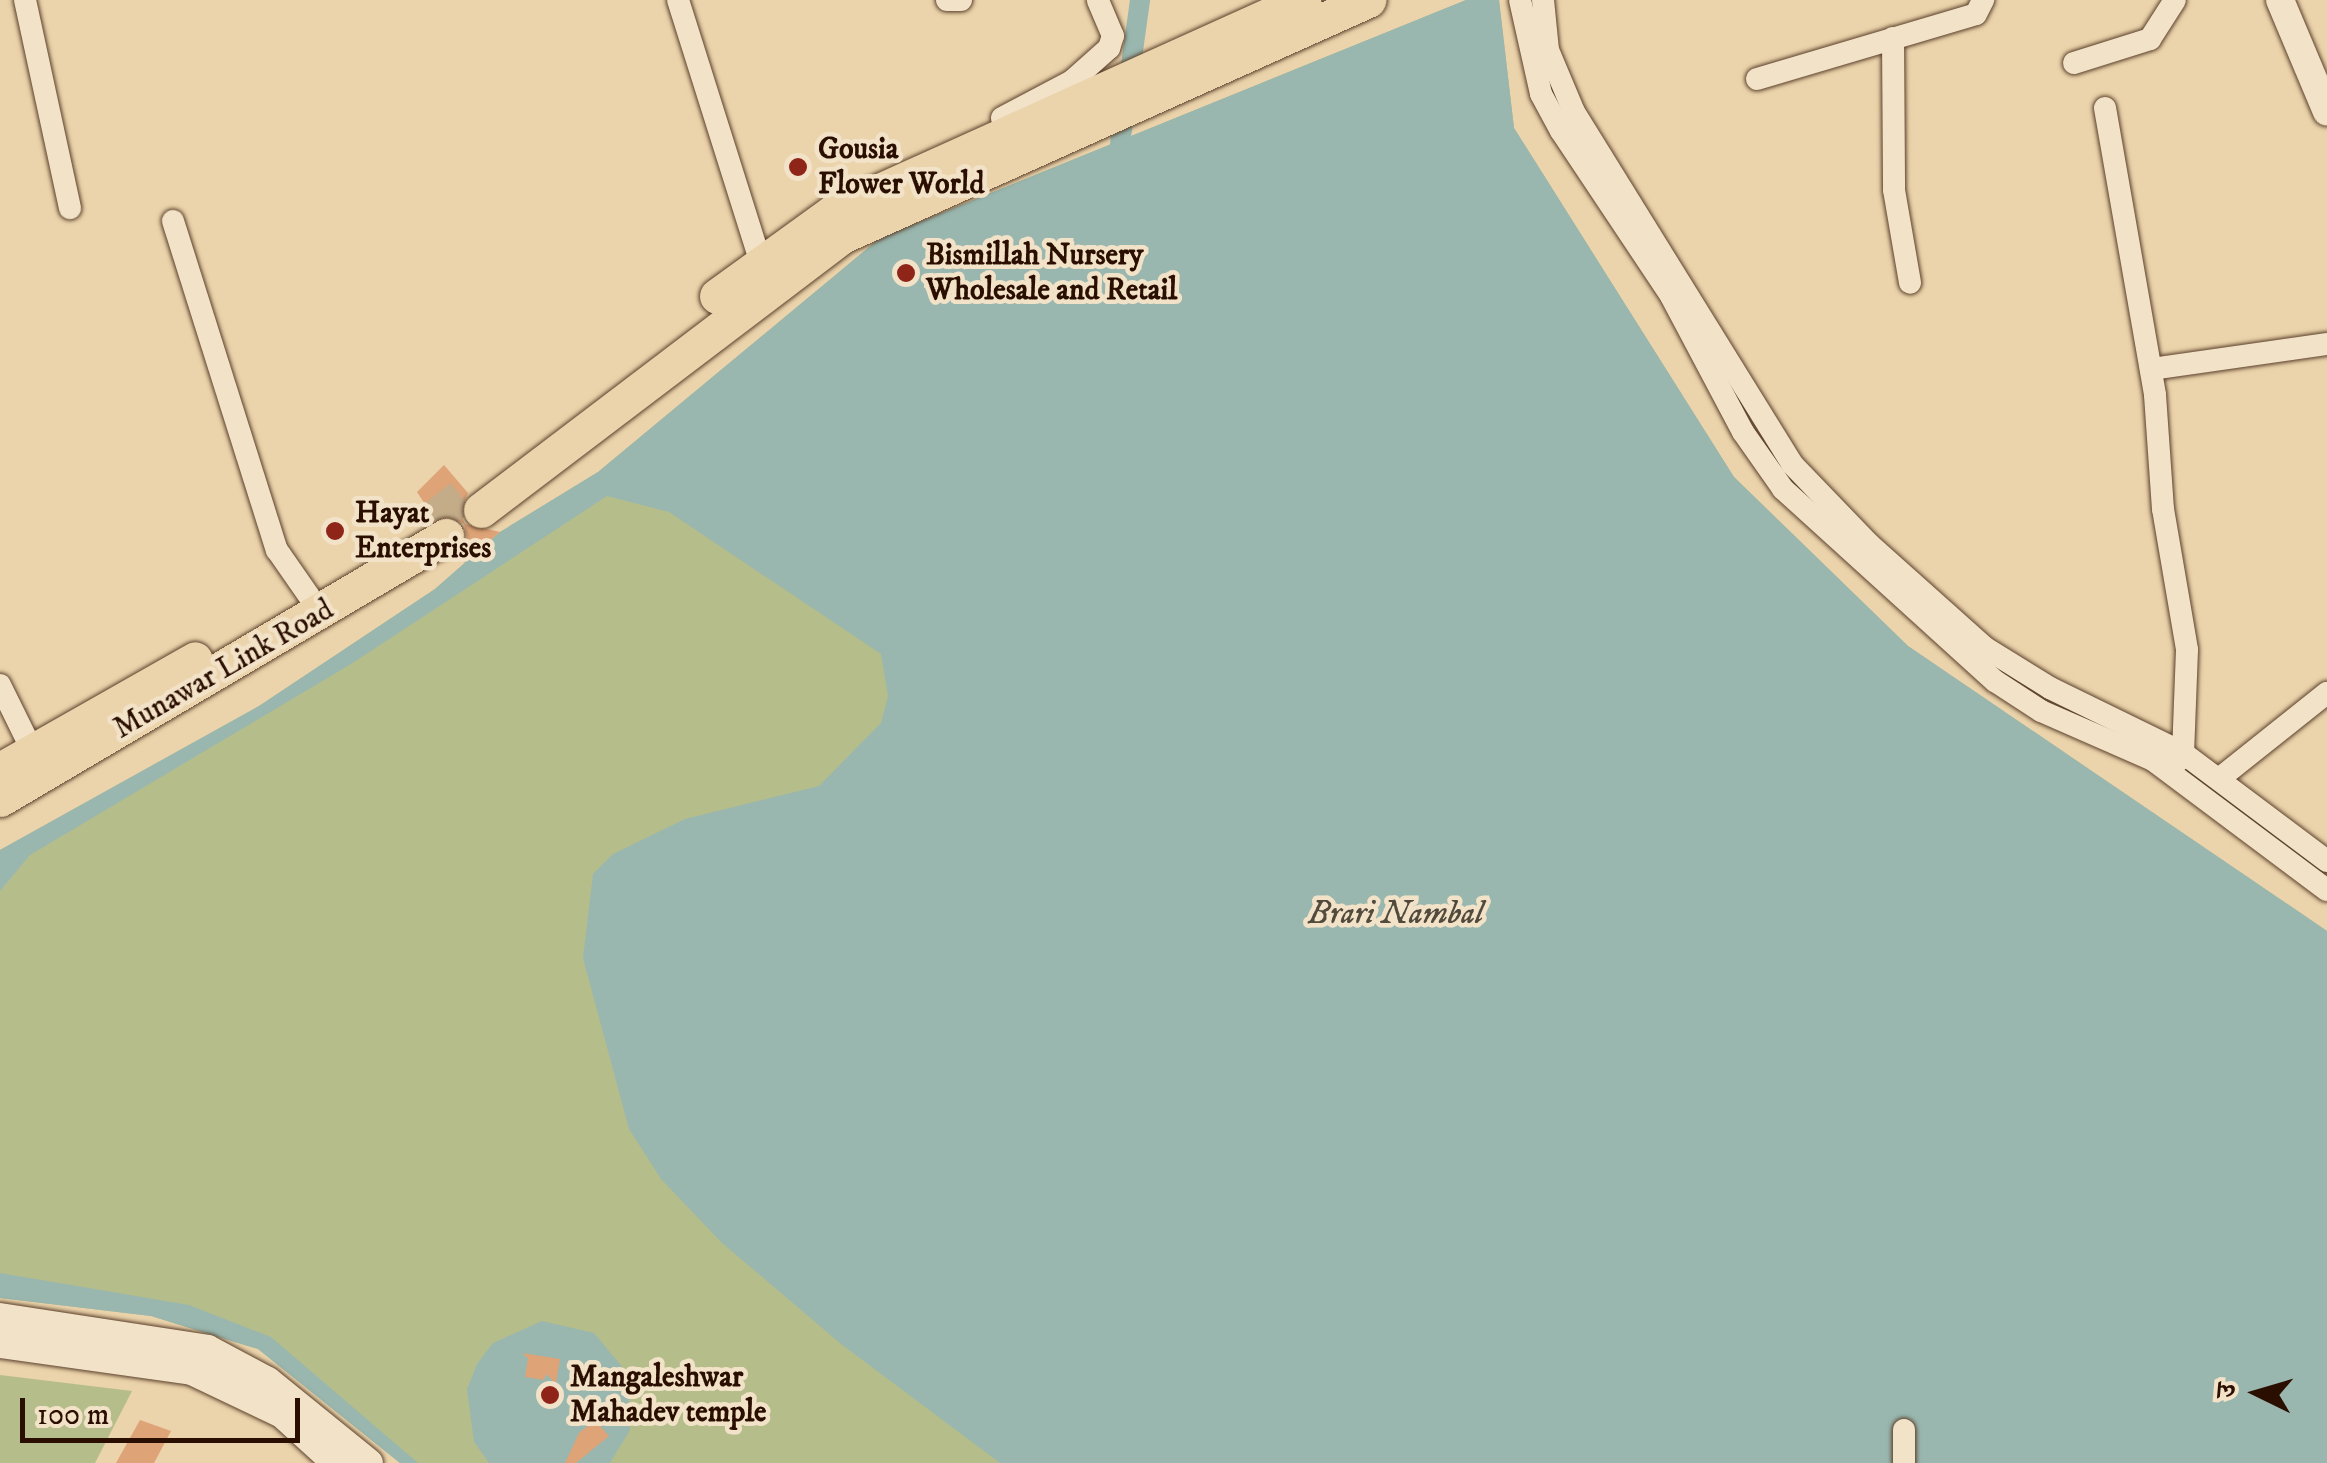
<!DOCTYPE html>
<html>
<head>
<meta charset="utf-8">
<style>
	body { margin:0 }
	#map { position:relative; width:2327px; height:1463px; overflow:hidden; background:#ebd3ab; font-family:"IM FELL DW Pica","Noto Serif Devanagari",serif }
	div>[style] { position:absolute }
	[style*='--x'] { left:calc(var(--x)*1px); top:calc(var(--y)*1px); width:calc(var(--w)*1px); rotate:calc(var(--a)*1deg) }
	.green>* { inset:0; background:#b5bd8b }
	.water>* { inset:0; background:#99b7af }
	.canal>* { height:20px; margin:-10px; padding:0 10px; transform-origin:10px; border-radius:10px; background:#99b7af }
	.building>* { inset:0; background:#dea377 }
	.primary-tunnel>* { height:35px; margin-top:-17.5px; transform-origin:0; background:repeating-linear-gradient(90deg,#c4ac89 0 35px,transparent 0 53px) }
	.roads { filter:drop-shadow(0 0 2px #5a402b) drop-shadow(0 0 2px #5a402b) }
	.minor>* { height:22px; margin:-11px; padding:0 11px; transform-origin:11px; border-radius:11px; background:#f2e2c8 }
	.tertiary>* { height:28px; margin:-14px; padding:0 14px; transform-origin:14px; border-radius:14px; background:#f2e2c8 }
	.primary>* { height:35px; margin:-17.5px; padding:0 17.5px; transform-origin:17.5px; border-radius:17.5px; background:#ebd3ab }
	.dots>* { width:28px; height:28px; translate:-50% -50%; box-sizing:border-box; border:5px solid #f2e2c8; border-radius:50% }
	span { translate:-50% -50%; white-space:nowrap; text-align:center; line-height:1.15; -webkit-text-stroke:9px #f2e2c8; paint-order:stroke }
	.poi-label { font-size:30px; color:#2a0f00; font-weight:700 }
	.left { translate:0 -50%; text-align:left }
	.street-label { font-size:30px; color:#2a0f00 }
	.water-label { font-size:32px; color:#514a3d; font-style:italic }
	.north { position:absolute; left:2207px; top:1343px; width:100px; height:100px; -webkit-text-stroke:8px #f2e2c8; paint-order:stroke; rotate:275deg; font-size:28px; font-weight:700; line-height:40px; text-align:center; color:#2a0f00 }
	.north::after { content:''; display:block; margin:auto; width:35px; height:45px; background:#2a0f00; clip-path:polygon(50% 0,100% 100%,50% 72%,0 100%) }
	.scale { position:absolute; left:20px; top:1398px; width:280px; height:45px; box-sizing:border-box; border:5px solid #2a0f00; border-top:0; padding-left:12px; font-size:30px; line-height:35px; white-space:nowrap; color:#2a0f00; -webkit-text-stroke:8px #f2e2c8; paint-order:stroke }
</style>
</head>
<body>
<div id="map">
	<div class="green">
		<div style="clip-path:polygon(1466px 0,1499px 0,1514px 128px,1734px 477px,1908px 646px,2327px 931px,2327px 1463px,400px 1463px,258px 1349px,151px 1316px,0 1298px,0 850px,259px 706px,435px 589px,500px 532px,598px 472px,880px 238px)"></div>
		<div style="clip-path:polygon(0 1375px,132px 1391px,95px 1463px,0 1463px)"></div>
	</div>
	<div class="water">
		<div style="clip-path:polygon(1466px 0,1499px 0,1514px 128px,1734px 477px,1908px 646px,2327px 931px,2327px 1463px,1000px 1463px,841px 1344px,721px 1242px,661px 1179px,629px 1129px,583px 958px,593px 874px,613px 854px,685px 819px,819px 786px,881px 723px,888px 696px,881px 654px,669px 512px,607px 496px,351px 664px,30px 855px,0 891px,0 850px,259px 706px,435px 589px,500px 532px,598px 472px,880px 238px)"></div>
		<div style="clip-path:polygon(0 1273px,189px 1305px,271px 1337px,418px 1463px,400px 1463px,258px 1349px,151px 1316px,0 1298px)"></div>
		<div style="clip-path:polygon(542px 1321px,594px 1333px,628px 1374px,630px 1430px,610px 1463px,489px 1463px,474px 1442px,467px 1389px,477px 1364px,493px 1343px)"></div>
	</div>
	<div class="canal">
		<div style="--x:1117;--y:166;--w:168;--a:-82.1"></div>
	</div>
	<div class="building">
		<div style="clip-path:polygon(444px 465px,468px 493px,460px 512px,465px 524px,500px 532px,464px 563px,458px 553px,467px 537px,464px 524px,447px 515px,434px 518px,417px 492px)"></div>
		<div style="clip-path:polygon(522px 1353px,560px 1359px,556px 1384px,546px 1374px,544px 1380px,525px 1377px,528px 1358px)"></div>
		<div style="clip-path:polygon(140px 1420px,171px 1431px,154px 1463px,116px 1463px)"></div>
		<div style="clip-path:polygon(595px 1420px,609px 1436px,576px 1463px,565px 1463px,579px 1433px)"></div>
	</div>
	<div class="primary-tunnel">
		<div style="--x:434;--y:518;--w:42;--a:-38.2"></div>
	</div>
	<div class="roads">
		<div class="minor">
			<div style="--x:25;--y:0;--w:213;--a:77.8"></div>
			<div style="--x:678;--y:0;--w:286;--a:72.5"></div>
			<div style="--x:947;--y:0;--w:14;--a:0"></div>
			<div style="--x:1520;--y:0;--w:96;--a:77.4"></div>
			<div style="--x:1541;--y:94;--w:42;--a:61.6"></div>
			<div style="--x:1561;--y:131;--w:198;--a:56.3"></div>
			<div style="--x:1671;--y:296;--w:154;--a:62.1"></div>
			<div style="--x:1743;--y:432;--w:70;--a:54.9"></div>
			<div style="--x:1783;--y:489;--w:286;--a:42.2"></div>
			<div style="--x:1995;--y:681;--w:55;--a:33.1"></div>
			<div style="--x:2041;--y:711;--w:122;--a:23.6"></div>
			<div style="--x:2153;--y:760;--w:217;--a:36.8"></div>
			<div style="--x:1543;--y:0;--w:50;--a:84.3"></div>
			<div style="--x:1548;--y:50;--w:67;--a:67.2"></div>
			<div style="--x:1574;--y:112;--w:414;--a:58.2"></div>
			<div style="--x:1792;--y:464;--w:111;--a:46.1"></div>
			<div style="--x:1869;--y:544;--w:154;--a:41.8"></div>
			<div style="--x:1984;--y:647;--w:78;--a:31.8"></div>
			<div style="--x:2050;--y:688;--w:148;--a:26"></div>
			<div style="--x:2183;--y:753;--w:180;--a:36.9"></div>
			<div style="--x:1893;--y:38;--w:152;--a:89.6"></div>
			<div style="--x:1894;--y:190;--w:94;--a:80.2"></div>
			<div style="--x:2074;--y:63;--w:80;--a:-17.5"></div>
			<div style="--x:2150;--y:39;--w:46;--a:-57.3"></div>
			<div style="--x:1757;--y:79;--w:228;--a:-16.5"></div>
			<div style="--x:1976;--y:14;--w:16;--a:-63"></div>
			<div style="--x:2105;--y:108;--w:291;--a:80.1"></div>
			<div style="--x:2155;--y:395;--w:114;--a:86"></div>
			<div style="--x:2163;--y:509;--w:143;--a:80.3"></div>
			<div style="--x:2187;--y:650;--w:103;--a:92.2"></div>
			<div style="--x:2183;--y:753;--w:9;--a:122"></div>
			<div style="--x:1002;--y:118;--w:79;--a:-27.9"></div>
			<div style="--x:1072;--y:81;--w:50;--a:-41.7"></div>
			<div style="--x:1109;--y:48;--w:13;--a:-72"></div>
			<div style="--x:1113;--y:36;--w:39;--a:-113"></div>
			<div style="--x:173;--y:221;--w:345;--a:72.5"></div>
			<div style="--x:277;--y:550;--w:56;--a:55.2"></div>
			<div style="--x:2151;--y:369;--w:178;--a:-8.1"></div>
			<div style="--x:0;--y:685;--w:72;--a:63.8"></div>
			<div style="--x:2220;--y:778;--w:137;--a:-38.5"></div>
			<div style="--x:1904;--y:1463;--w:33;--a:-90"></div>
		</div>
		<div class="tertiary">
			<div style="--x:2280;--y:0;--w:121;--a:67.2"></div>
			<div style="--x:0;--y:1317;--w:210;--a:8.7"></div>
			<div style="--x:208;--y:1349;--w:68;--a:28.1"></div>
			<div style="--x:268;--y:1381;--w:130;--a:39.1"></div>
			<div style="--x:0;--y:1344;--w:194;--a:8"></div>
			<div style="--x:192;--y:1371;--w:100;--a:25.5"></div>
			<div style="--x:282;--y:1414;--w:73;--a:42.2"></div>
		</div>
		<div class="primary">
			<div style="--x:717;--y:296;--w:143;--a:-35.9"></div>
			<div style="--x:833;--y:212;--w:516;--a:-24.28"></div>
			<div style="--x:481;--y:510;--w:453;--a:-37.2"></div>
			<div style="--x:842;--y:236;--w:577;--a:-24.16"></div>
			<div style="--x:0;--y:770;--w:224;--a:-29.6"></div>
			<div style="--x:0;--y:799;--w:518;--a:-30.53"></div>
		</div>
	</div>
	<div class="dots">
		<div style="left:798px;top:167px;background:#8f2418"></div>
		<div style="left:906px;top:273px;background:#8f2418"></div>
		<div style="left:335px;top:531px;background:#8f2418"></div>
		<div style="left:550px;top:1395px;background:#8f2418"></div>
	</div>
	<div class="poi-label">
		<span class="left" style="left:818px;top:167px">Gousia<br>Flower World</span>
		<span class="left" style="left:926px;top:273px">Bismillah Nursery<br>Wholesale and Retail</span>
		<span class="left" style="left:355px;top:531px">Hayat<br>Enterprises</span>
		<span class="left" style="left:570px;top:1395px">Mangaleshwar<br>Mahadev temple</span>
	</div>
	<div class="street-label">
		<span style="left:224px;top:670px;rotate:-30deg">Munawar Link Road</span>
	</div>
	<div class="water-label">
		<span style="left:1396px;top:914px">Brari Nambal</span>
	</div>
	<div class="north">उ</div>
	<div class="scale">100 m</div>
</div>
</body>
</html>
